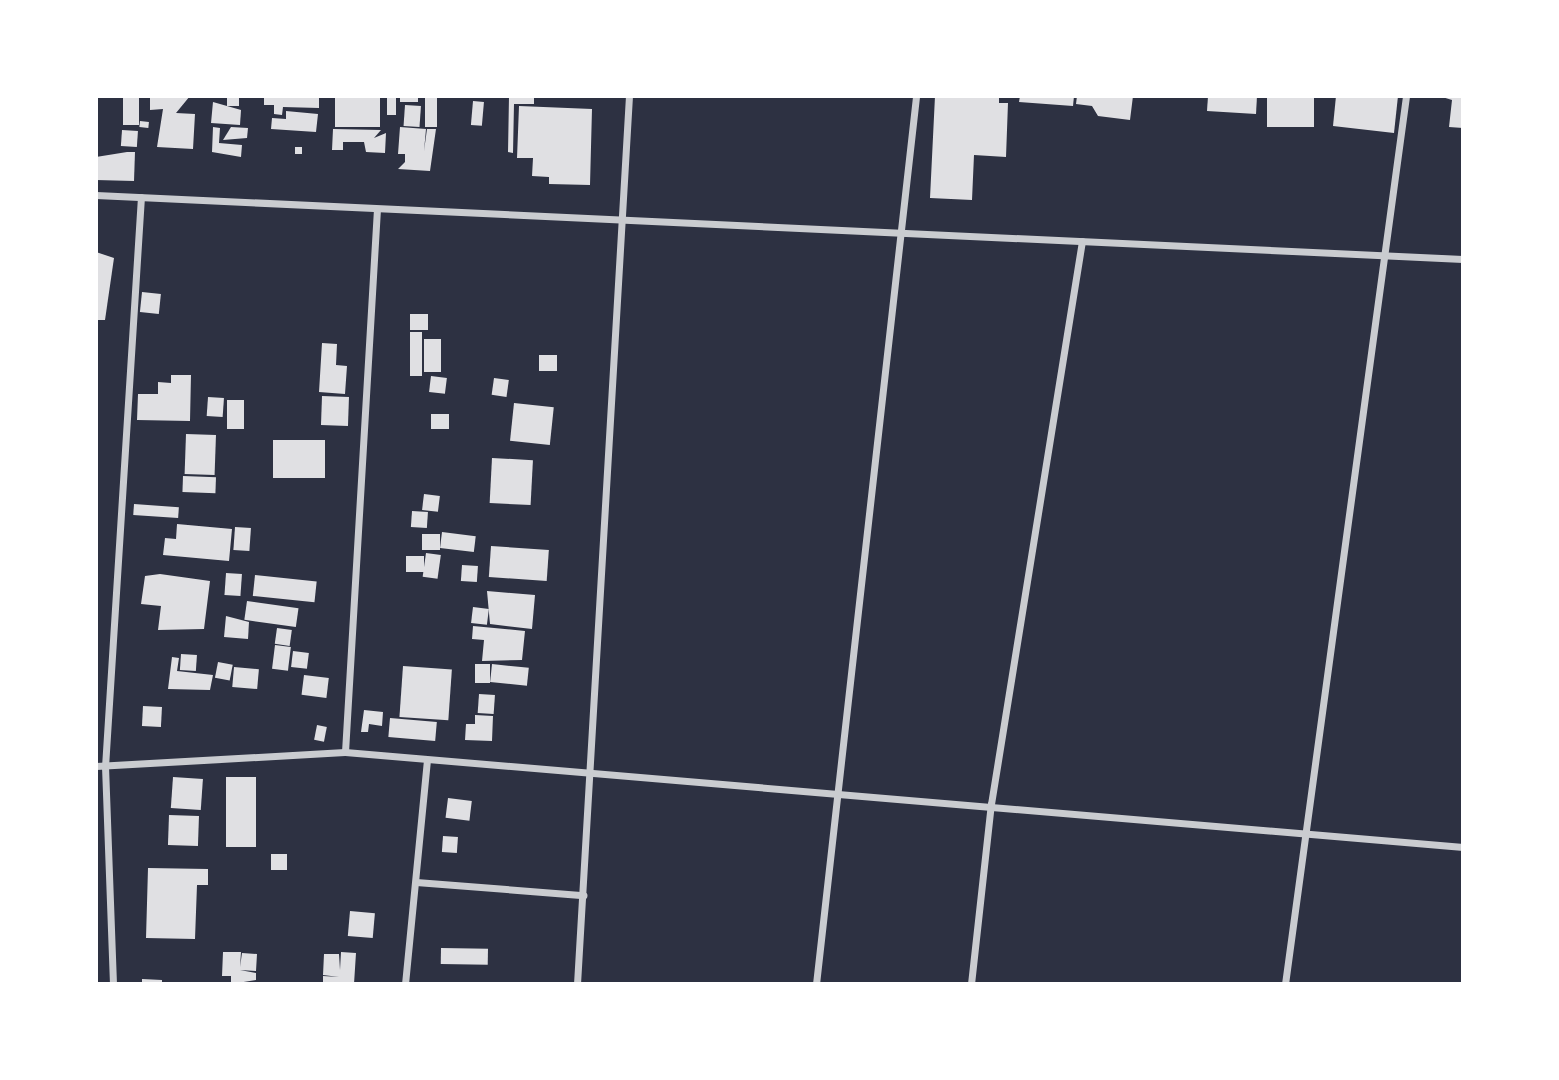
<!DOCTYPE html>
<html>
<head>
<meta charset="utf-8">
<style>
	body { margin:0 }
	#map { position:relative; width:1559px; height:1080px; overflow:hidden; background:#2d3142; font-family:"PT Serif",serif }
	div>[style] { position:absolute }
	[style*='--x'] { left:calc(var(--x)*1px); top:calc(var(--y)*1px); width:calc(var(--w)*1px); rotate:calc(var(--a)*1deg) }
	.building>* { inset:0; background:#e0e0e3; transform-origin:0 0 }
	.minor>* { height:7px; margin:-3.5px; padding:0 3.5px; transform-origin:3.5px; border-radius:3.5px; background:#caccd0 }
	span { translate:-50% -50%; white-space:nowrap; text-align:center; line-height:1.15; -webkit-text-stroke:5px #fff; paint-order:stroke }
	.frame { position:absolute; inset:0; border:98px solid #fff; pointer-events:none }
</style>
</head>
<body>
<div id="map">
	<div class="building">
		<div style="left:123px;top:96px;width:16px;height:29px"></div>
		<div style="clip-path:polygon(150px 96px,190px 96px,176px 113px,195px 114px,193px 149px,157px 147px,163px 109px,150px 110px)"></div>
		<div style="left:227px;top:96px;width:12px;height:10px"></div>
		<div style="clip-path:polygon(264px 96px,319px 96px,319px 108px,283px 107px,282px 115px,274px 114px,274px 105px,264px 105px)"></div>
		<div style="left:335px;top:96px;width:45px;height:31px"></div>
		<div style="left:387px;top:96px;width:9px;height:19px"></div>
		<div style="left:400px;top:96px;width:18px;height:6px"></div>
		<div style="left:425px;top:96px;width:12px;height:31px"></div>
		<div style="clip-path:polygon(509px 96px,534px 96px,534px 104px,514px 104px,513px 153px,508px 152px)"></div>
		<div style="clip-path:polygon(935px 96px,999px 96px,999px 103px,1008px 103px,1006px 157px,974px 155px,972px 200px,930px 198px)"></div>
		<div style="clip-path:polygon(1020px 96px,1074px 96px,1073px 106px,1019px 102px)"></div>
		<div style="clip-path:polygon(1077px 96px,1133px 96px,1130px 120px,1098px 116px,1092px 106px,1076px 104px)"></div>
		<div style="clip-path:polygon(1208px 96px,1257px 96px,1256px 114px,1207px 111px)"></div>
		<div style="left:1267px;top:96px;width:47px;height:31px"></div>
		<div style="clip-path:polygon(1336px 96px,1398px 96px,1394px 133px,1333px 126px)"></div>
		<div style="clip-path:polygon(1439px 96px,1463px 96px,1463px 128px,1449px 127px,1452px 100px)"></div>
		<div style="left:473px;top:101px;width:11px;height:24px;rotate:5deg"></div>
		<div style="clip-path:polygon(213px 102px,241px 110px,240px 125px,211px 123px)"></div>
		<div style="left:405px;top:105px;width:16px;height:21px;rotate:4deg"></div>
		<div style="clip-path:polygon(519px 106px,592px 109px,590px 185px,549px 184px,549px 177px,532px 176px,533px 158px,517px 158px)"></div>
		<div style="clip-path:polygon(286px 111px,318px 114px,316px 132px,271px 129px,272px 118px,286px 119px)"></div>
		<div style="left:140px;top:121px;width:9px;height:6px;rotate:6deg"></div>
		<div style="clip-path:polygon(213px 127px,220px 128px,219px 143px,242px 145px,241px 157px,212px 152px)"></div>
		<div style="clip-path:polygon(231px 127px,248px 128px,247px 138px,223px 140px)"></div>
		<div style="clip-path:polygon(400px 127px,426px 129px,424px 151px,427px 129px,436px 129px,430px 171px,398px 169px,405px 162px,405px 154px,398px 154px)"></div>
		<div style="clip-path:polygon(333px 129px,381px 130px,374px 138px,386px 133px,385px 153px,366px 152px,364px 142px,343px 142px,343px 150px,332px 150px)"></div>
		<div style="left:122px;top:130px;width:16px;height:16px;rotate:4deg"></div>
		<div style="left:295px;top:147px;width:7px;height:7px"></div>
		<div style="clip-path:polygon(127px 152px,135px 152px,134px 181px,96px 180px,96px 157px)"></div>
		<div style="clip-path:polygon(96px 252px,114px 258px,105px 320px,96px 320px)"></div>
		<div style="left:142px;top:292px;width:19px;height:20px;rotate:6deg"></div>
		<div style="left:410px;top:314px;width:18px;height:16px"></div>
		<div style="left:410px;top:332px;width:12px;height:44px"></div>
		<div style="left:424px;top:339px;width:17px;height:33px"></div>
		<div style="clip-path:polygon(322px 343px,337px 344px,336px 365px,347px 366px,345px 394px,319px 392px)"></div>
		<div style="left:539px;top:355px;width:18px;height:16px"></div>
		<div style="clip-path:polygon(171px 375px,191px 375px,190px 421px,137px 420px,138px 394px,158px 394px,158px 382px,171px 383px)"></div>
		<div style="left:431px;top:376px;width:16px;height:16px;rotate:7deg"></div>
		<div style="left:494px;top:378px;width:15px;height:17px;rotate:8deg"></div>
		<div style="left:322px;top:396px;width:27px;height:29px;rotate:2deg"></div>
		<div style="left:208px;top:397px;width:16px;height:19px;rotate:4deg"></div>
		<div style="left:227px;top:400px;width:17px;height:29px"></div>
		<div style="left:514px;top:403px;width:40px;height:38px;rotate:6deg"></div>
		<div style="left:431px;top:414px;width:18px;height:15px"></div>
		<div style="left:186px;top:434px;width:30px;height:40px;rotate:2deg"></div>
		<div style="left:273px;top:440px;width:52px;height:38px"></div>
		<div style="left:492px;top:458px;width:41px;height:45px;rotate:3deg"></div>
		<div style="left:183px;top:476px;width:33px;height:16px;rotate:2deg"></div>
		<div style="left:424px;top:494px;width:16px;height:16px;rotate:7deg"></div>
		<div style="left:134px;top:504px;width:45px;height:11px;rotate:4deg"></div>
		<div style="left:412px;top:511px;width:16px;height:16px;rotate:4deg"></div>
		<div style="clip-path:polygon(177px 524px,232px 529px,229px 561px,163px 555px,165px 538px,176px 539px)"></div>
		<div style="left:235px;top:527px;width:16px;height:23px;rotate:4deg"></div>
		<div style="left:442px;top:532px;width:34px;height:16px;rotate:7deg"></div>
		<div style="left:422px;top:534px;width:18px;height:16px"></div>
		<div style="left:491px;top:546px;width:58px;height:31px;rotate:4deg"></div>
		<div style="left:426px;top:553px;width:15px;height:24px;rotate:8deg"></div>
		<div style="left:406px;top:556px;width:18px;height:16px"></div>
		<div style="left:462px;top:565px;width:16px;height:16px;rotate:4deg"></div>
		<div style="left:226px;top:573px;width:16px;height:22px;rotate:4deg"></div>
		<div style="clip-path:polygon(160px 574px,210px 581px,204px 629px,158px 630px,161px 606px,141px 604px,145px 576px)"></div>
		<div style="left:255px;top:575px;width:62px;height:21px;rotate:6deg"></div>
		<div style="clip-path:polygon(487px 591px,535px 595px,532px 629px,490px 624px)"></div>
		<div style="left:247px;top:601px;width:52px;height:19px;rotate:8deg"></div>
		<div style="left:473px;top:607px;width:16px;height:16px;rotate:7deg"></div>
		<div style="clip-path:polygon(226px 616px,249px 622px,248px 639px,224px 637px)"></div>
		<div style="clip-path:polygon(473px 626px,525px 631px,522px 660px,482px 661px,484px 640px,472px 639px)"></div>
		<div style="left:277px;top:628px;width:15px;height:16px;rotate:8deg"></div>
		<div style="left:275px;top:645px;width:16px;height:24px;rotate:7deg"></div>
		<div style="left:293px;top:651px;width:16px;height:16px;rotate:7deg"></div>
		<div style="left:181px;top:654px;width:16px;height:16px;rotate:4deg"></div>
		<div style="clip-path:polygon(172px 657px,179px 658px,177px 671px,213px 675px,210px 690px,168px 689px)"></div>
		<div style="left:218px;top:662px;width:15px;height:16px;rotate:11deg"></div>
		<div style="left:475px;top:664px;width:15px;height:19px"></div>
		<div style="left:492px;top:664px;width:37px;height:18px;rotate:6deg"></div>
		<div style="left:403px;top:666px;width:49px;height:51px;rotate:4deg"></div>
		<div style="left:234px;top:667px;width:25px;height:20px;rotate:5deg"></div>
		<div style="left:304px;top:675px;width:25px;height:20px;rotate:7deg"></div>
		<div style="left:479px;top:694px;width:16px;height:19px;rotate:4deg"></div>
		<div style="left:143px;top:706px;width:19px;height:20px;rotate:3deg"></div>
		<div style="clip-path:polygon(364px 710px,383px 712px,382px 726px,369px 724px,368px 732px,361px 732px)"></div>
		<div style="clip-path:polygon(475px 715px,493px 716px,492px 741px,465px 740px,466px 724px,475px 724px)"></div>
		<div style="left:390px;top:718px;width:47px;height:19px;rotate:5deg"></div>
		<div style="left:317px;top:725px;width:10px;height:15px;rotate:11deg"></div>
		<div style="left:173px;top:777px;width:30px;height:31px;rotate:4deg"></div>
		<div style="left:226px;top:777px;width:30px;height:70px"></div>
		<div style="left:448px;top:798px;width:24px;height:20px;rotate:7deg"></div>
		<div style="left:169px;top:815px;width:30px;height:30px;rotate:2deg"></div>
		<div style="left:443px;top:836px;width:15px;height:16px;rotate:4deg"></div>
		<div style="left:271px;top:854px;width:16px;height:16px"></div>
		<div style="clip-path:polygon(148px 868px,208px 869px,208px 885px,197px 885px,195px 939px,146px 938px)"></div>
		<div style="left:350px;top:911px;width:25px;height:25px;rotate:5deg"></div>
		<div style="left:441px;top:948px;width:47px;height:16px;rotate:1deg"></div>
		<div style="clip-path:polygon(223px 952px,241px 952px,240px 967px,242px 953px,257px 954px,256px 971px,240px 970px,256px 973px,256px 980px,231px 984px,231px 976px,222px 976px)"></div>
		<div style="clip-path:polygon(341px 952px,356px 953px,354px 984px,323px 984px,323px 976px,339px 977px,323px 975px,324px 954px,339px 954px,340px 970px)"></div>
		<div style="clip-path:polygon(142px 979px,162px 980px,162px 984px,142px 984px)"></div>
	</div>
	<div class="minor">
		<div style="--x:96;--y:195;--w:1368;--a:2.68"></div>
		<div style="--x:345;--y:752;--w:544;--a:-86.63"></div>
		<div style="--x:96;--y:766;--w:249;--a:-3.2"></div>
		<div style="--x:345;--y:752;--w:1122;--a:4.86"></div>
		<div style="--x:416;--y:882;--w:168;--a:4.5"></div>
		<div style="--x:113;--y:984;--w:217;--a:-92.1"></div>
		<div style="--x:105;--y:767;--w:571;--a:-86.39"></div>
		<div style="--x:405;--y:984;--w:224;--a:-84.4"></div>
		<div style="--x:577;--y:984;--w:890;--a:-86.65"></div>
		<div style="--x:816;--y:984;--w:894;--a:-83.57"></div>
		<div style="--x:971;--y:984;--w:181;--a:-83.7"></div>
		<div style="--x:991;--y:804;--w:570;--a:-80.82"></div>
		<div style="--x:1285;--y:984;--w:896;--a:-82.24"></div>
	</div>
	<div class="frame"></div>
</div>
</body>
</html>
